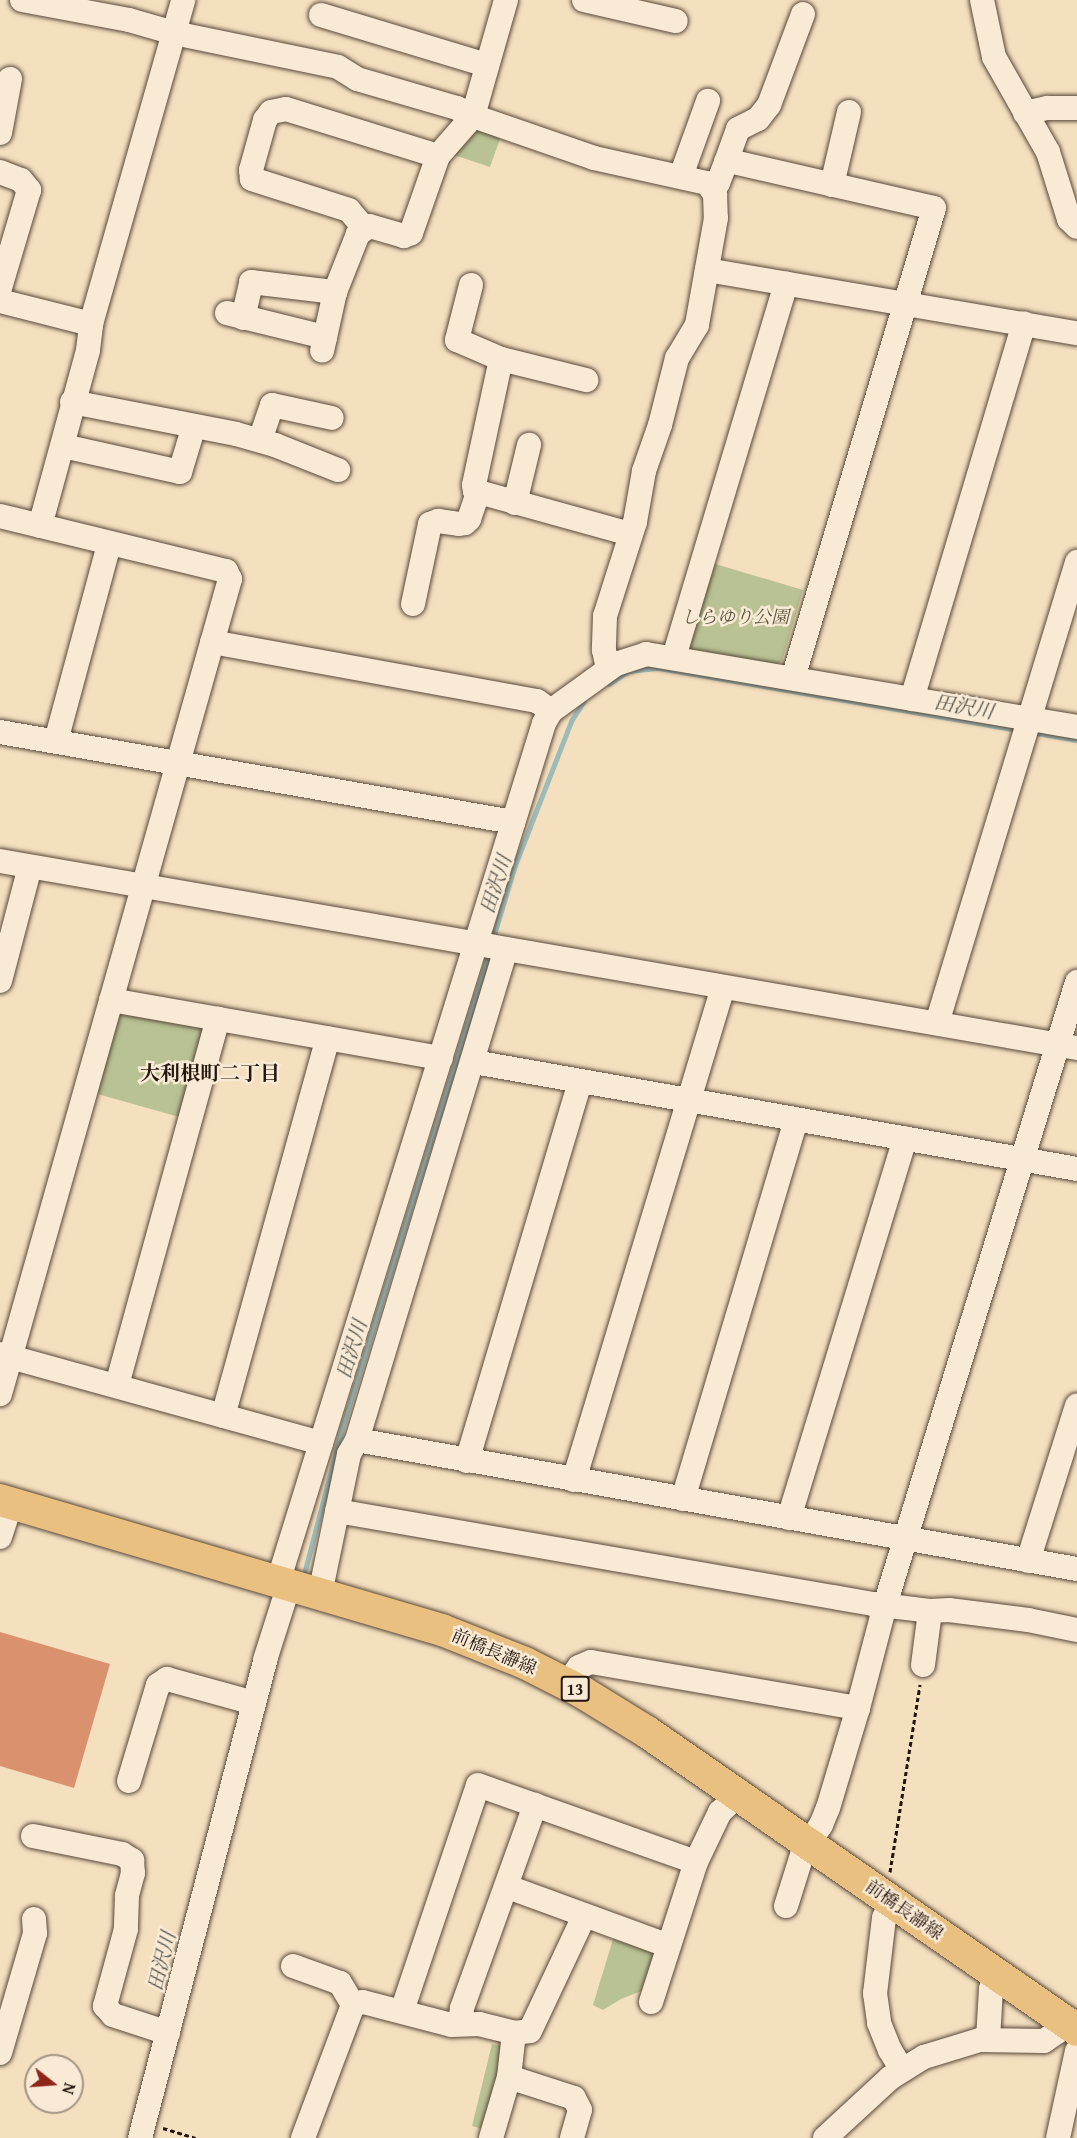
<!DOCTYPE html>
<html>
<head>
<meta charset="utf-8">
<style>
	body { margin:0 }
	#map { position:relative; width:1077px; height:2138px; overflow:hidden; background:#f4dfbf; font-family:"Gentium Book Plus","Noto Serif JP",serif }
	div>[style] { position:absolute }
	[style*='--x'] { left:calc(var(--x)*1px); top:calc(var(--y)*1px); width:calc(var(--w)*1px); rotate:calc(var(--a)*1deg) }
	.green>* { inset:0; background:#b9c294 }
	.stream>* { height:5px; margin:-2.5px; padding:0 2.5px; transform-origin:2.5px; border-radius:2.5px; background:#9ebbba }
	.building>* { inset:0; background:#da916d }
	.path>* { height:3px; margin-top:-1.5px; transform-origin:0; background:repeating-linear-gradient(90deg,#24160d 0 4.5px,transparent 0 7.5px) }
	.roads { filter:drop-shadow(0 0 2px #58483a) drop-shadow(0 0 2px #58483a) }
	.minor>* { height:24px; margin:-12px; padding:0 12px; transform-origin:12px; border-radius:12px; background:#f8ead5 }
	.major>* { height:32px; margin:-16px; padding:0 16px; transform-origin:16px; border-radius:16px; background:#eac080 }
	span { translate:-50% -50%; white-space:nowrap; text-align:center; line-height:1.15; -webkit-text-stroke:5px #f8ead5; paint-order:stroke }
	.shield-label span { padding:2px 4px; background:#f8ead5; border:2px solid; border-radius:4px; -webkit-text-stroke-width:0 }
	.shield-label { font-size:16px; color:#24160d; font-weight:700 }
	.park-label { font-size:18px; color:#58523c; font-style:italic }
	.street-label { font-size:18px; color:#24160d }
	.water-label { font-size:20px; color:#4f504a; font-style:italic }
	.neighbourhood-label { font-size:20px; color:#24160d; font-weight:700 }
	.north { position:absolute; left:24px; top:2054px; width:60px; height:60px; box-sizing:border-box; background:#f8ead5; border:2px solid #a39585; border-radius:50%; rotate:107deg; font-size:16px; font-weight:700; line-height:24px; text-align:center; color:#24160d }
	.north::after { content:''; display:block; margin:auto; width:21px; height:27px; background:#8f2418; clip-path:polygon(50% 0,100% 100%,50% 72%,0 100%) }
</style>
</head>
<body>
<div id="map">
	<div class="green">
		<div style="clip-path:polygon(482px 129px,501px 136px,490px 167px,454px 155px,471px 131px)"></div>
		<div style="clip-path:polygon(702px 560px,803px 590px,782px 661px,770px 668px,684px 654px)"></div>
		<div style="clip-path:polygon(126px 1012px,203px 1025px,207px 1034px,183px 1118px,94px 1093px,116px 1018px)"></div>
		<div style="clip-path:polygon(614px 1936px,651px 1948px,655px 1954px,644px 1990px,621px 1999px,603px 2010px,593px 2005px)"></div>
		<div style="clip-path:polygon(492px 2044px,502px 2046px,498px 2076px,483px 2129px,472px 2126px)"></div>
	</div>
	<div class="stream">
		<div style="--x:609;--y:684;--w:23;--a:-34"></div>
		<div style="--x:628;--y:671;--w:31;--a:-6"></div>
		<div style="--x:659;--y:668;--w:365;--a:9.8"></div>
		<div style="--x:1031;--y:732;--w:47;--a:9.9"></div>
		<div style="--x:492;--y:941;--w:79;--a:-73.2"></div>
		<div style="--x:515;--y:865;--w:155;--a:-68.7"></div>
		<div style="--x:571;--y:721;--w:24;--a:-57"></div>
		<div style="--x:305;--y:1570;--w:147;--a:-75.4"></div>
		<div style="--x:342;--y:1428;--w:497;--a:-72.8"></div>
	</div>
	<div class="building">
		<div style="clip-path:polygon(0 1632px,110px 1664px,74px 1788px,0 1766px)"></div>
	</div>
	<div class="path">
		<div style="--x:890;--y:1872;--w:190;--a:-80.9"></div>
		<div style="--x:163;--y:2128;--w:34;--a:17"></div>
	</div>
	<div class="roads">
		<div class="minor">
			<div style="--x:22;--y:0;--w:109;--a:10.6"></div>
			<div style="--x:129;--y:20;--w:47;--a:16.1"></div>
			<div style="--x:174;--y:33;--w:167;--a:11.7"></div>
			<div style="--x:338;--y:67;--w:22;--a:32"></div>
			<div style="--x:357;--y:79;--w:104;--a:16.2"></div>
			<div style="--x:457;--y:108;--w:18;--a:27"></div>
			<div style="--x:473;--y:116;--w:53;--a:131.2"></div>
			<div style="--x:438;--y:156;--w:82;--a:109.3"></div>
			<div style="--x:411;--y:233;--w:8;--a:157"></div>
			<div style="--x:404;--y:236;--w:36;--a:-164"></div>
			<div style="--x:369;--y:226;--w:14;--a:144"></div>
			<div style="--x:358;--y:234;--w:62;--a:111.6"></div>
			<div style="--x:335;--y:292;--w:60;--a:102.4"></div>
			<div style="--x:506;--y:0;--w:121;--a:105.9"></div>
			<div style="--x:473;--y:116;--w:128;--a:19.1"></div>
			<div style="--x:594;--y:158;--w:116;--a:12.5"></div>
			<div style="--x:707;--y:183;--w:14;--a:54"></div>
			<div style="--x:715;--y:194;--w:24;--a:88"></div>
			<div style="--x:716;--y:218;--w:109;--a:100.1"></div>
			<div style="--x:697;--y:325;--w:39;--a:121"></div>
			<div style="--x:677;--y:358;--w:69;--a:104.2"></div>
			<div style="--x:660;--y:425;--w:49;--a:109.2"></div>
			<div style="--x:644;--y:471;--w:52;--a:100"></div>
			<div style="--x:635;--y:522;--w:99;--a:107.7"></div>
			<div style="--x:605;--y:616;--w:34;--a:92"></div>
			<div style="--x:604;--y:650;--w:19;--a:78"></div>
			<div style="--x:584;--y:0;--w:94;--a:12.9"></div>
			<div style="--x:982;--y:0;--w:58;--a:78.1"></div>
			<div style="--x:994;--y:57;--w:109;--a:60.4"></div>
			<div style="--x:1048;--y:152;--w:70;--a:72.6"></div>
			<div style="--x:1069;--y:219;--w:11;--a:45"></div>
			<div style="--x:321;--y:15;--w:173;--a:16.8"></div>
			<div style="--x:1025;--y:113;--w:23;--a:-13"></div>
			<div style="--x:1047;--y:108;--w:30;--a:0"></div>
			<div style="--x:0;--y:133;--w:55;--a:-79.5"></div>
			<div style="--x:726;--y:162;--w:35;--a:-70"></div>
			<div style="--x:738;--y:129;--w:22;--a:-27"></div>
			<div style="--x:758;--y:119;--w:18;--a:-52"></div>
			<div style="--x:769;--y:105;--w:97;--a:-69.5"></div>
			<div style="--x:0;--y:172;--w:22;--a:21"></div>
			<div style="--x:21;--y:180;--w:13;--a:51"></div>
			<div style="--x:29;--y:190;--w:102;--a:106.5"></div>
			<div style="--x:681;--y:176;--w:80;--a:-70.2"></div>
			<div style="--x:832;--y:185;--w:75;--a:-76.9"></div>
			<div style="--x:712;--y:187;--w:7;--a:-34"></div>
			<div style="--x:718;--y:183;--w:22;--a:-69"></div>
			<div style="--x:726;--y:162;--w:3;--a:-18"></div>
			<div style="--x:729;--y:161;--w:210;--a:12.9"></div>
			<div style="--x:934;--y:208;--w:491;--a:106.7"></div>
			<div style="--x:364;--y:228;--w:23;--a:-130"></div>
			<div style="--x:349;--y:210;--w:102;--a:-162.3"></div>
			<div style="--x:252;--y:179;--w:9;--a:-96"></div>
			<div style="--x:251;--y:170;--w:52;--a:-74.4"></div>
			<div style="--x:265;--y:120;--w:10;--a:-53"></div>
			<div style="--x:271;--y:112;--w:15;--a:-11"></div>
			<div style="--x:286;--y:109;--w:159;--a:17.2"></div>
			<div style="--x:707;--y:270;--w:375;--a:9.7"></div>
			<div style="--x:471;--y:285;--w:57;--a:104.3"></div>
			<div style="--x:457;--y:340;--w:48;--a:23.4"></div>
			<div style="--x:501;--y:359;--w:129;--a:102.1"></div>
			<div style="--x:474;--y:485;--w:6;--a:81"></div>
			<div style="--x:475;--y:491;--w:161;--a:15.5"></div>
			<div style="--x:0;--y:301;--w:94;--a:14.2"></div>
			<div style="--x:227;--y:313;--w:101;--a:13.8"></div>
			<div style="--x:243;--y:318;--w:37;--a:-77"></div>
			<div style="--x:251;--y:282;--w:85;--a:6.8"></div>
			<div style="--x:501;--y:359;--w:88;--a:13.9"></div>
			<div style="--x:72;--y:402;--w:167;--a:11"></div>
			<div style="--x:236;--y:434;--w:41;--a:15.8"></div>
			<div style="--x:275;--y:445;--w:68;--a:21.6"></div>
			<div style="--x:260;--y:440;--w:37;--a:-71"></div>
			<div style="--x:272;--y:405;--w:61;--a:12.2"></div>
			<div style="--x:63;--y:446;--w:120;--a:12.5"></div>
			<div style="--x:180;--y:472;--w:48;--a:-73.1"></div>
			<div style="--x:515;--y:503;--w:60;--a:-76.4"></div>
			<div style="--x:0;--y:516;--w:233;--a:13.7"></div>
			<div style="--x:226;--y:571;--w:9;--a:63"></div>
			<div style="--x:230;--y:579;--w:847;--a:105.76"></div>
			<div style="--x:40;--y:526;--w:182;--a:-74.7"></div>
			<div style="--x:88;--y:350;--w:26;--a:-83"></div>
			<div style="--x:91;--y:324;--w:337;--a:-74.1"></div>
			<div style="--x:413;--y:604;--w:82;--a:-78"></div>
			<div style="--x:430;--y:524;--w:9;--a:-21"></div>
			<div style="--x:438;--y:521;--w:21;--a:8"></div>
			<div style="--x:459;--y:524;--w:6;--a:-9"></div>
			<div style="--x:465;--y:523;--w:6;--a:-45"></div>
			<div style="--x:469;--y:519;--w:28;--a:-71"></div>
			<div style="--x:212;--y:642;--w:330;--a:10.3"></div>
			<div style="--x:537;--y:701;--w:17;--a:36"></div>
			<div style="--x:674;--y:657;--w:390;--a:-73.3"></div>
			<div style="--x:912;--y:699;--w:392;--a:-73.4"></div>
			<div style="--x:0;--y:732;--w:521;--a:9.95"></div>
			<div style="--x:56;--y:741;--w:204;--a:-74.9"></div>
			<div style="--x:0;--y:861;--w:1093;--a:9.85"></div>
			<div style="--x:0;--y:981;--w:118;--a:-75.3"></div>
			<div style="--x:111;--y:1000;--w:335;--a:10"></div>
			<div style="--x:937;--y:1023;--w:482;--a:-73.1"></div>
			<div style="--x:474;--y:1062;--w:612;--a:10.06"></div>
			<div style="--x:0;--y:1354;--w:333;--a:15.5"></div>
			<div style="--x:117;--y:1385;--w:380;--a:-74.6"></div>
			<div style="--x:223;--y:1416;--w:392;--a:-74.5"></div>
			<div style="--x:357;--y:1440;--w:731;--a:10.16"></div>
			<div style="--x:467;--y:1461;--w:396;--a:-73.4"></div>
			<div style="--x:574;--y:1480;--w:515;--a:-73.18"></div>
			<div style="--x:683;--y:1499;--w:396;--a:-73.4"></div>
			<div style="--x:337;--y:1511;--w:544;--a:9.84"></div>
			<div style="--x:873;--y:1604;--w:57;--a:7"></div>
			<div style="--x:930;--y:1611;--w:19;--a:-3"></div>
			<div style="--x:949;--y:1610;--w:80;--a:7.2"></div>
			<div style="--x:1028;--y:1620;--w:50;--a:11.5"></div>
			<div style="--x:789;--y:1518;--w:397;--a:-73"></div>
			<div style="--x:0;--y:1537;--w:36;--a:-72"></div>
			<div style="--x:1028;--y:1561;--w:163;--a:-72.5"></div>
			<div style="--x:278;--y:1582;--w:899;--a:-72.79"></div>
			<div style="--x:544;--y:723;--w:14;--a:-60"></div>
			<div style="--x:551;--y:711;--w:80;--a:-35.9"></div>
			<div style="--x:616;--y:664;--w:32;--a:-18"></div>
			<div style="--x:646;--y:654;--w:437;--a:9.6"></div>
			<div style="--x:320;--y:1594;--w:143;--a:-78.3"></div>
			<div style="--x:349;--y:1454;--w:16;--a:-60"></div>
			<div style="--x:357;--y:1440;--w:513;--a:-73.12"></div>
			<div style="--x:923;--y:1665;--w:54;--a:-82.6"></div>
			<div style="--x:567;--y:1684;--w:21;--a:-55"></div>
			<div style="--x:579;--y:1667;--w:13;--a:-23"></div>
			<div style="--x:591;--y:1662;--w:271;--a:9.8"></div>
			<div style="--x:129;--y:1781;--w:100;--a:-73.2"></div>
			<div style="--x:158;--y:1685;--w:11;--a:-34"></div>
			<div style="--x:167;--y:1679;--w:90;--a:15.4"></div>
			<div style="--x:33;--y:1836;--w:91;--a:11.4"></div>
			<div style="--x:122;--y:1854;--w:12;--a:31"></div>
			<div style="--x:132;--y:1860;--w:13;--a:86"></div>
			<div style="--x:133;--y:1873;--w:24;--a:105"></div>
			<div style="--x:127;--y:1896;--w:33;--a:92"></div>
			<div style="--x:126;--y:1929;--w:80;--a:105.3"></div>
			<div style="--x:105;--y:2006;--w:12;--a:48"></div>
			<div style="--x:113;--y:2015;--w:58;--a:18.1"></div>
			<div style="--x:508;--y:1887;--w:171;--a:20.1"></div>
			<div style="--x:891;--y:1901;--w:18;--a:112"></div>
			<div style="--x:884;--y:1918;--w:76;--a:96.8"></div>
			<div style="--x:875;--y:1993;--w:30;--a:82"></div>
			<div style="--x:879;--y:2023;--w:29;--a:68"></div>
			<div style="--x:890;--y:2050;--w:23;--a:59"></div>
			<div style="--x:786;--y:1906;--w:53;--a:-72.6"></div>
			<div style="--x:802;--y:1855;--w:36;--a:-58"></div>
			<div style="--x:821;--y:1825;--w:18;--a:-68"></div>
			<div style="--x:828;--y:1808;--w:104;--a:-73.3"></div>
			<div style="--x:858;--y:1708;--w:106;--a:-75.3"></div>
			<div style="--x:885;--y:1605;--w:652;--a:-72.87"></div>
			<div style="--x:293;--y:1966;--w:50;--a:19.9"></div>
			<div style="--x:340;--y:1983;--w:26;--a:59"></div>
			<div style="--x:651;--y:2002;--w:147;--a:-72.2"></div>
			<div style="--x:696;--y:1862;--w:55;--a:-64.4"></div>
			<div style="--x:720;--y:1812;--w:26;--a:-43"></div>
			<div style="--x:402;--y:2011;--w:238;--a:-71.4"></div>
			<div style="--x:478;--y:1785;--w:231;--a:19.5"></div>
			<div style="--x:460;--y:2024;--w:16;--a:-83"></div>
			<div style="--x:462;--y:2008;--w:216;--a:-70.2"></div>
			<div style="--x:988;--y:2039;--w:50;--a:-86.6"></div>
			<div style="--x:991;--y:1989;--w:14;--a:-65"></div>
			<div style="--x:0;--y:2053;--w:125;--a:-73.7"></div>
			<div style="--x:35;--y:1933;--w:14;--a:-94"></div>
			<div style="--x:509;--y:2077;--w:68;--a:17.9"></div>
			<div style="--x:574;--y:2098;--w:13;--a:63"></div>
			<div style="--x:580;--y:2110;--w:29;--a:106"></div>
			<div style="--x:140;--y:2138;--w:494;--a:-75.3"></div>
			<div style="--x:265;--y:1660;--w:79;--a:-72.3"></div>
			<div style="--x:303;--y:2138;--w:142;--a:-69.4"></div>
			<div style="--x:353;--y:2005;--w:10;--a:-17"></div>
			<div style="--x:363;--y:2002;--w:92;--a:14.5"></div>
			<div style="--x:452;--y:2025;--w:27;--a:-2"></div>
			<div style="--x:479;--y:2024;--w:36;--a:14"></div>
			<div style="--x:514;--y:2033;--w:16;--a:-7"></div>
			<div style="--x:530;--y:2031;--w:127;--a:-64.8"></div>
			<div style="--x:491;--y:2138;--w:64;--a:-73.6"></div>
			<div style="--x:509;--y:2077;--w:44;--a:-83.5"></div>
			<div style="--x:825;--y:2138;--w:88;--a:-42.7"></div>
			<div style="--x:890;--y:2078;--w:40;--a:-32"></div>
			<div style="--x:924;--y:2057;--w:59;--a:-16.9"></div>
			<div style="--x:980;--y:2040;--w:64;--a:0.9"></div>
			<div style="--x:1044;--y:2041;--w:16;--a:-35"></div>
			<div style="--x:1057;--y:2032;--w:11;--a:-52"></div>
			<div style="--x:1058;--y:2138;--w:89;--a:-77.7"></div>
		</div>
		<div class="major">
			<div style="--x:0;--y:1500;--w:461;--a:16.4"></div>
			<div style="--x:442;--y:1630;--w:89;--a:21.7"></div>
			<div style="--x:525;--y:1663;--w:64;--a:27"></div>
			<div style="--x:582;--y:1692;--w:76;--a:31.6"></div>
			<div style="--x:647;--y:1732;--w:523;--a:34.72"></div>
		</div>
	</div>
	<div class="shield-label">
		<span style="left:575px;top:1689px">13</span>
	</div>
	<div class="park-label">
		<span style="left:735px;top:617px">しらゆり公園</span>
	</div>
	<div class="street-label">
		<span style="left:494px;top:1652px;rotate:23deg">前橋長瀞線</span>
		<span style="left:904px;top:1910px;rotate:35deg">前橋長瀞線</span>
	</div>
	<div class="water-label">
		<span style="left:964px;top:706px;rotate:10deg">田沢川</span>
		<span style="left:495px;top:884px;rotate:-72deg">田沢川</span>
		<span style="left:351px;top:1349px;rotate:-73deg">田沢川</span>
		<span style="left:161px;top:1961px;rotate:-76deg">田沢川</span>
	</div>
	<div class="neighbourhood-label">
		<span style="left:210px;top:1072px">大利根町二丁目</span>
	</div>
	<div class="north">N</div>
</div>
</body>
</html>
